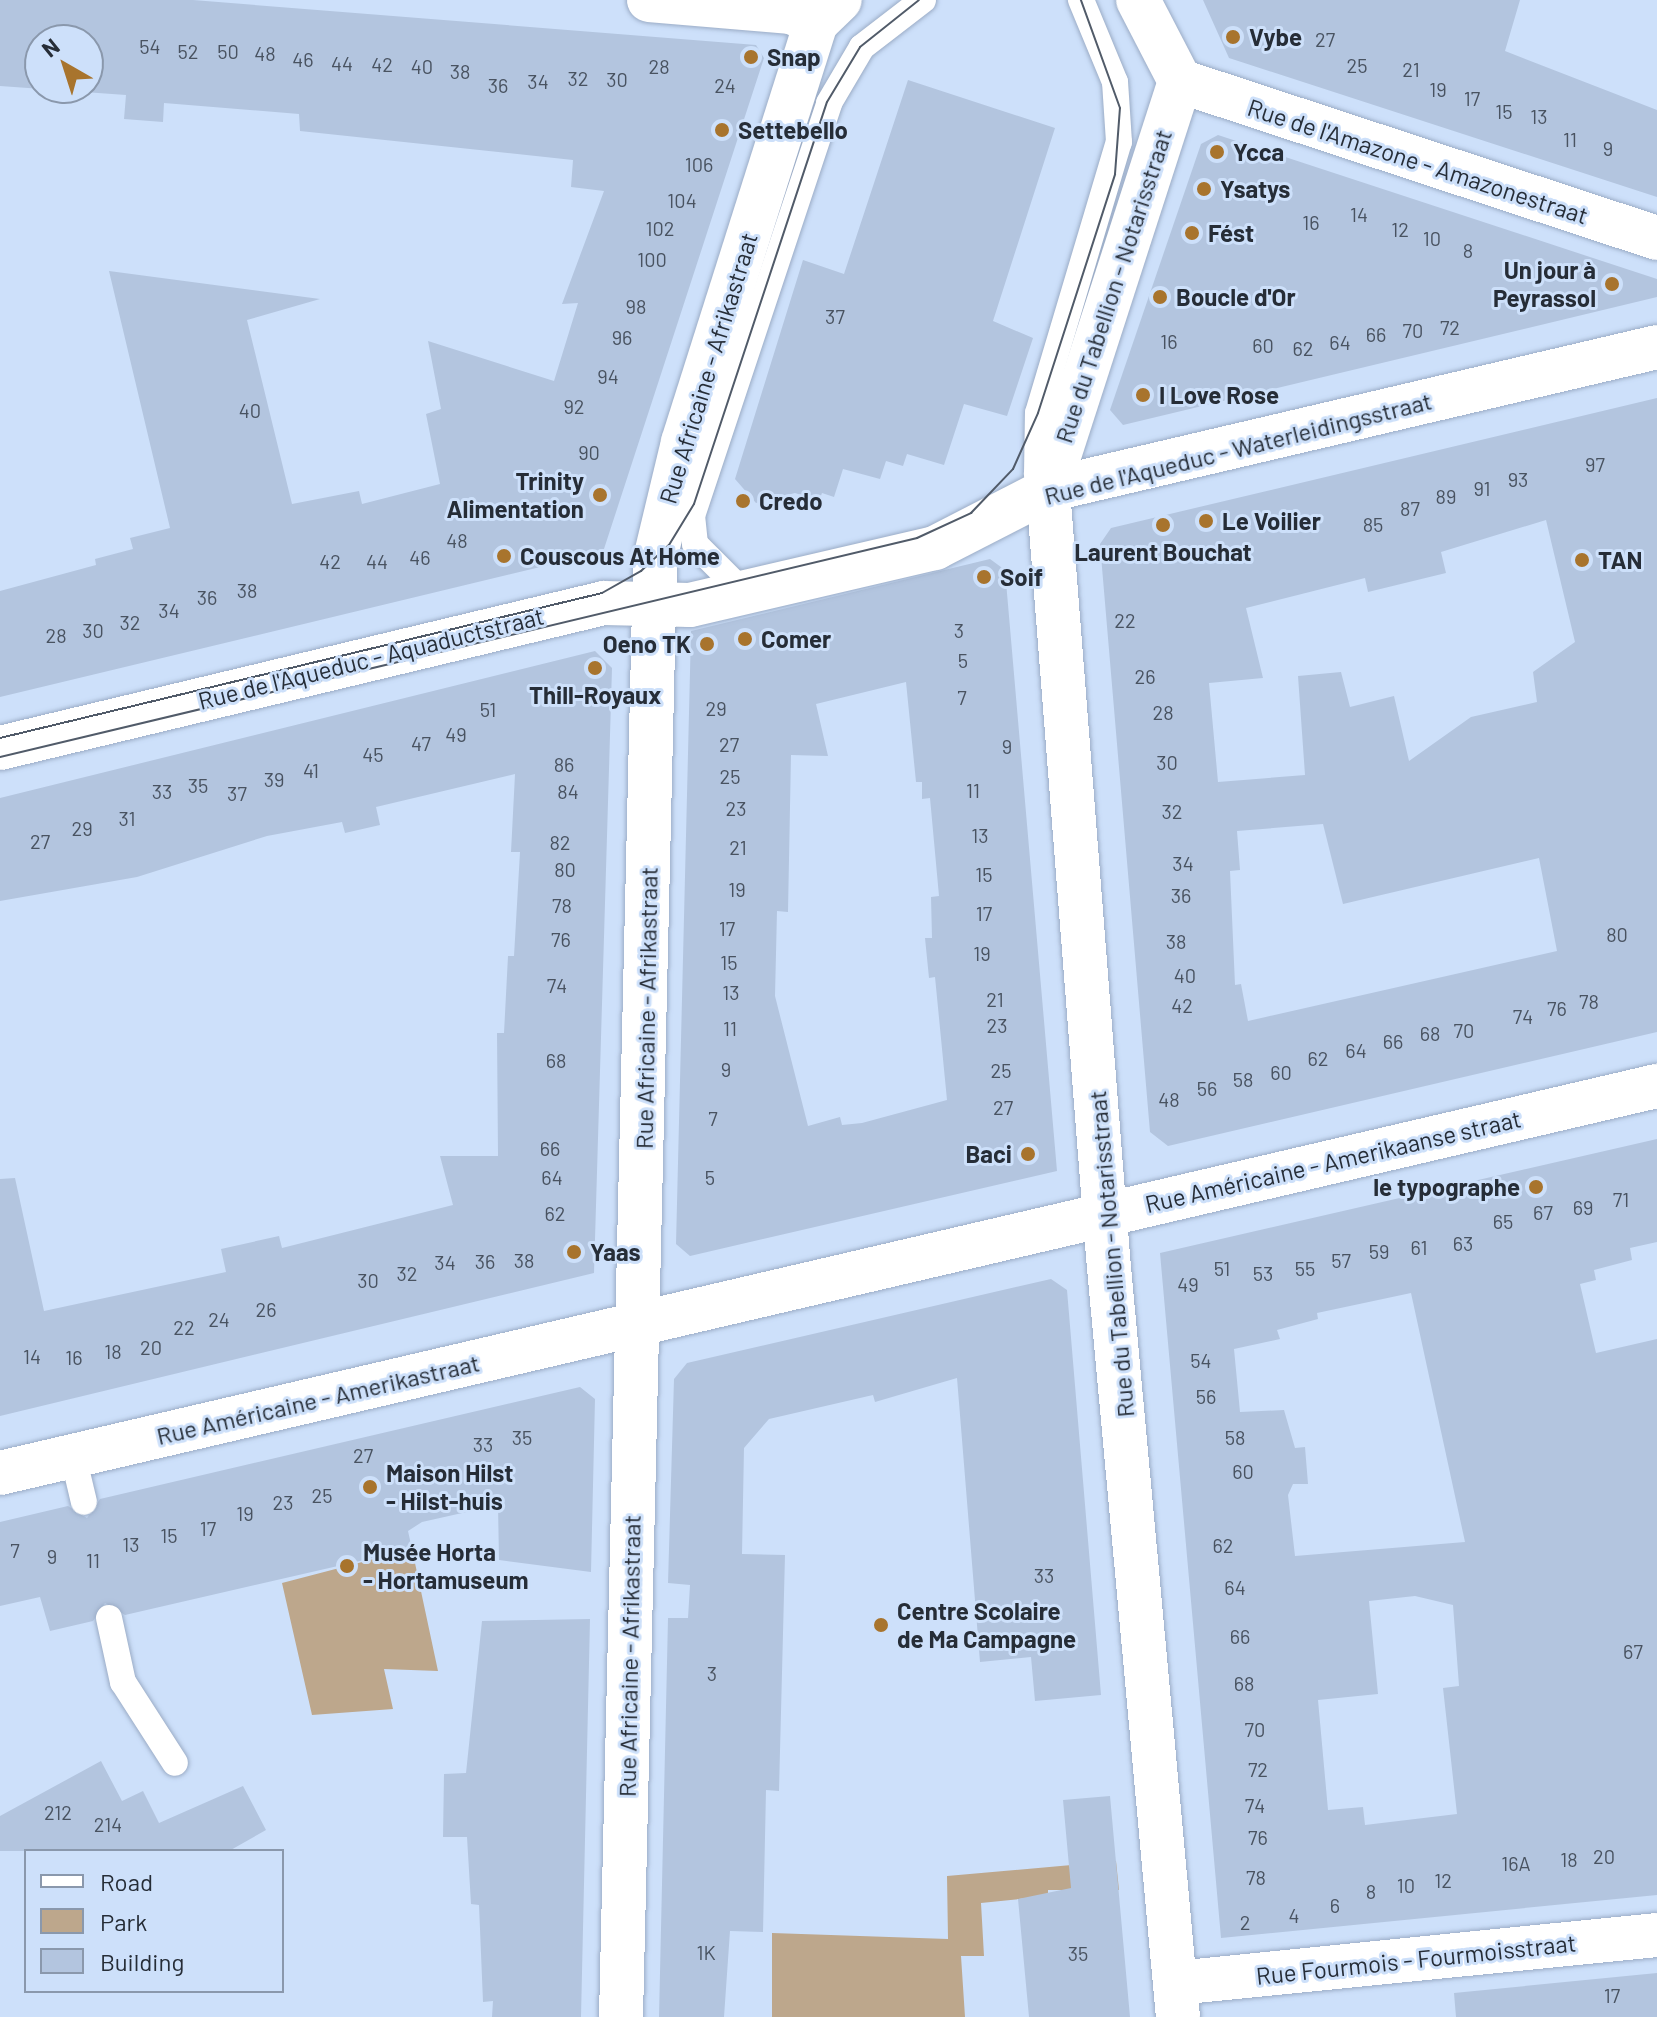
<!DOCTYPE html>
<html>
<head>
<meta charset="utf-8">
<style>
	body { margin:0 }
	#map { position:relative; width:1657px; height:2017px; overflow:hidden; background:#cde0fa; font-family:Barlow,sans-serif }
	div>[style] { position:absolute }
	[style*='--x'] { left:calc(var(--x)*1px); top:calc(var(--y)*1px); width:calc(var(--w)*1px); rotate:calc(var(--a)*1deg) }
	.green>* { inset:0; background:#bda78c }
	.building>* { inset:0; background:#b3c5df }
	.roads { filter:drop-shadow(0 0 2px #9bacc6) drop-shadow(0 0 2px #9bacc6) }
	.service>* { height:26px; margin:-13px; padding:0 13px; transform-origin:13px; border-radius:13px; background:#fff }
	.minor>* { height:44px; margin:-22px; padding:0 22px; transform-origin:22px; border-radius:22px; background:#fff }
	.tram>* { height:2px; margin:-1px; padding:0 1px; transform-origin:1px; border-radius:1px; background:#515b69 }
	.dots>* { width:22px; height:22px; translate:-50% -50%; box-sizing:border-box; border:4px solid #cde0fa; border-radius:50% }
	span { translate:-50% -50%; white-space:nowrap; text-align:center; line-height:1.15; -webkit-text-stroke:6px #cde0fa; paint-order:stroke }
	.number-label { font-size:20px; color:#495361 }
	.number-label span { -webkit-text-stroke-width:0 }
	.poi-label { font-size:24px; color:#262d37; font-weight:700 }
	.left { translate:0 -50%; text-align:left }
	.right { translate:-100% -50%; text-align:right }
	.street-label { font-size:24px; color:#262d37 }
	.legend { position:absolute; left:24px; top:1849px; width:260px; height:144px; box-sizing:border-box; background:#cde0fa; border:2px solid #8a98ac; margin:0; padding:10px 14px; list-style:none; font-size:24px; color:#262d37 }
	.legend li { display:flex; align-items:center; gap:16px; height:40px }
	.legend b { width:40px; border:2px solid #8a98ac }
	.north { position:absolute; left:24px; top:24px; width:80px; height:80px; box-sizing:border-box; background:#cde0fa; border:2px solid #8a98ac; border-radius:50%; rotate:321deg; font-size:22px; font-weight:700; line-height:32px; text-align:center; color:#262d37 }
	.north::after { content:''; display:block; margin:auto; width:28px; height:36px; background:#a8742d; clip-path:polygon(50% 0,100% 100%,50% 72%,0 100%) }
</style>
</head>
<body>
<div id="map">
	<div class="green">
		<div style="clip-path:polygon(412px 1549px,438px 1671px,384px 1669px,393px 1709px,312px 1715px,282px 1583px)"></div>
		<div style="clip-path:polygon(1116px 1861px,1119px 1890px,1048px 1890px,1048px 1896px,981px 1903px,984px 1956px,961px 1956px,965px 2017px,772px 2017px,772px 1933px,948px 1939px,947px 1876px)"></div>
	</div>
	<div class="building">
		<div style="clip-path:polygon(evenodd,0 0,193px 0,756px 45px,764px 58px,603px 552px,0 697px,0 591px,96px 565px,95px 559px,133px 549px,130px 538px,170px 528px,109px 271px,320px 299px,247px 320px,292px 504px,359px 491px,362px 504px,440px 484px,426px 414px,441px 409px,428px 341px,554px 381px,578px 303px,562px 304px,604px 191px,571px 187px,573px 160px,300px 131px,299px 114px,164px 103px,163px 122px,124px 119px,126px 95px,0 86px,0 0,40px 40px,88px 40px,88px 88px,40px 88px,40px 40px)"></div>
		<div style="clip-path:polygon(1203px 0,1520px 0,1505px 51px,1657px 110px,1657px 197px,1229px 58px)"></div>
		<div style="clip-path:polygon(908px 80px,1055px 128px,993px 321px,1033px 338px,1007px 416px,964px 404px,944px 465px,907px 454px,903px 466px,886px 461px,880px 479px,843px 469px,834px 497px,822px 493px,819px 501px,795px 493px,756px 503px,735px 479px,803px 260px,844px 274px)"></div>
		<div style="clip-path:polygon(1218px 135px,1657px 279px,1657px 297px,1123px 425px,1110px 410px,1201px 144px)"></div>
		<div style="clip-path:polygon(evenodd,1657px 398px,1657px 1032px,1168px 1146px,1150px 1132px,1100px 544px,1111px 528px,1657px 398px,1546px 520px,1575px 642px,1533px 672px,1537px 702px,1471px 717px,1409px 761px,1394px 696px,1350px 707px,1341px 672px,1298px 676px,1305px 775px,1218px 782px,1209px 683px,1263px 678px,1246px 608px,1365px 578px,1368px 592px,1446px 573px,1441px 552px,1546px 520px,1657px 398px,1323px 824px,1343px 904px,1539px 858px,1557px 951px,1248px 1021px,1241px 984px,1235px 985px,1230px 871px,1240px 870px,1237px 831px,1323px 824px)"></div>
		<div style="clip-path:polygon(evenodd,990px 559px,1005px 570px,1057px 1171px,690px 1256px,676px 1244px,691px 631px,990px 559px,906px 682px,916px 782px,922px 782px,922px 799px,930px 798px,939px 896px,931px 897px,932px 938px,925px 938px,929px 978px,935px 977px,947px 1100px,862px 1123px,842px 1125px,840px 1117px,808px 1126px,775px 996px,777px 911px,788px 912px,791px 755px,828px 756px,816px 704px,906px 682px)"></div>
		<div style="clip-path:polygon(595px 651px,612px 668px,594px 1273px,0 1416px,0 1179px,15px 1178px,44px 1311px,226px 1272px,221px 1249px,279px 1236px,282px 1248px,453px 1205px,440px 1156px,498px 1156px,497px 1033px,504px 1033px,508px 956px,514px 956px,520px 852px,511px 852px,515px 774px,376px 807px,380px 825px,345px 833px,342px 822px,267px 836px,137px 877px,0 901px,0 798px)"></div>
		<div style="clip-path:polygon(evenodd,1657px 1139px,1657px 1242px,1630px 1248px,1632px 1260px,1594px 1270px,1596px 1280px,1580px 1284px,1596px 1353px,1657px 1339px,1657px 1895px,1221px 1938px,1160px 1253px,1657px 1139px,1411px 1293px,1465px 1542px,1295px 1556px,1288px 1495px,1293px 1484px,1308px 1484px,1305px 1447px,1295px 1448px,1284px 1410px,1240px 1412px,1234px 1349px,1280px 1339px,1277px 1330px,1318px 1319px,1317px 1313px,1411px 1293px,1657px 1139px,1415px 1596px,1453px 1605px,1459px 1686px,1443px 1688px,1457px 1814px,1365px 1825px,1363px 1807px,1328px 1810px,1318px 1700px,1378px 1694px,1369px 1601px,1415px 1596px)"></div>
		<div style="clip-path:polygon(1051px 1279px,1067px 1290px,1101px 1695px,1035px 1701px,1031px 1657px,980px 1662px,957px 1378px,875px 1402px,873px 1395px,769px 1419px,744px 1448px,742px 1554px,785px 1555px,779px 1791px,766px 1790px,763px 1932px,730px 1931px,724px 2017px,659px 2017px,668px 1618px,688px 1618px,690px 1585px,668px 1583px,674px 1379px,687px 1363px)"></div>
		<div style="clip-path:polygon(580px 1387px,595px 1399px,591px 1572px,499px 1560px,498px 1505px,422px 1522px,408px 1531px,412px 1549px,125px 1615px,105px 1603px,93px 1621px,50px 1631px,40px 1597px,0 1606px,0 1522px,68px 1506px,87px 1518px,100px 1499px)"></div>
		<div style="clip-path:polygon(590px 1619px,581px 2017px,492px 2017px,493px 2001px,483px 2002px,479px 1905px,471px 1904px,467px 1837px,443px 1837px,444px 1774px,466px 1773px,482px 1621px)"></div>
		<div style="clip-path:polygon(101px 1761px,122px 1801px,143px 1791px,159px 1823px,243px 1786px,266px 1830px,229px 1851px,0 1851px,0 1816px)"></div>
		<div style="clip-path:polygon(1110px 1796px,1130px 2017px,1029px 2017px,1018px 1899px,1071px 1888px,1063px 1800px)"></div>
		<div style="clip-path:polygon(1657px 1973px,1657px 2017px,1456px 2017px,1454px 1993px)"></div>
	</div>
	<div class="roads">
		<div class="service">
			<div style="--x:1046;--y:487;--w:16;--a:-125"></div>
			<div style="--x:1037;--y:474;--w:61;--a:-89.1"></div>
			<div style="--x:1038;--y:413;--w:283;--a:-73.4"></div>
			<div style="--x:1119;--y:142;--w:60;--a:-93.8"></div>
			<div style="--x:1115;--y:82;--w:89;--a:-112.5"></div>
			<div style="--x:744;--y:593;--w:69;--a:-135"></div>
			<div style="--x:695;--y:544;--w:28;--a:-96"></div>
			<div style="--x:692;--y:516;--w:435;--a:-71.6"></div>
			<div style="--x:829;--y:103;--w:65;--a:-59.5"></div>
			<div style="--x:862;--y:47;--w:77;--a:-37.6"></div>
			<div style="--x:73;--y:1456;--w:47;--a:76.6"></div>
			<div style="--x:109;--y:1618;--w:66;--a:77.7"></div>
			<div style="--x:123;--y:1682;--w:96;--a:57.3"></div>
		</div>
		<div class="minor">
			<div style="--x:649;--y:0;--w:143;--a:4.8"></div>
			<div style="--x:791;--y:12;--w:27;--a:24"></div>
			<div style="--x:1138;--y:0;--w:91;--a:62.6"></div>
			<div style="--x:1180;--y:81;--w:502;--a:18.22"></div>
			<div style="--x:0;--y:748;--w:621;--a:-13.5"></div>
			<div style="--x:604;--y:603;--w:86;--a:1.3"></div>
			<div style="--x:690;--y:605;--w:252;--a:-13.1"></div>
			<div style="--x:935;--y:548;--w:127;--a:-27.2"></div>
			<div style="--x:1048;--y:490;--w:626;--a:-13.21"></div>
			<div style="--x:0;--y:1473;--w:1702;--a:-13.15"></div>
			<div style="--x:1176;--y:1983;--w:483;--a:-5.7"></div>
			<div style="--x:621;--y:2017;--w:1458;--a:-88.66"></div>
			<div style="--x:655;--y:559;--w:120;--a:-76.5"></div>
			<div style="--x:683;--y:442;--w:440;--a:-72.4"></div>
			<div style="--x:816;--y:23;--w:33;--a:-44"></div>
			<div style="--x:1178;--y:2017;--w:764;--a:-95.26"></div>
			<div style="--x:1108;--y:1256;--w:768;--a:-94.48"></div>
			<div style="--x:1048;--y:490;--w:430;--a:-72.1"></div>
		</div>
	</div>
	<div class="tram">
		<div style="--x:0;--y:738;--w:619;--a:-13.54"></div>
		<div style="--x:602;--y:593;--w:45;--a:-29.4"></div>
		<div style="--x:641;--y:571;--w:38;--a:-43"></div>
		<div style="--x:669;--y:545;--w:48;--a:-58.6"></div>
		<div style="--x:694;--y:504;--w:423;--a:-71.7"></div>
		<div style="--x:827;--y:102;--w:64;--a:-59"></div>
		<div style="--x:860;--y:47;--w:75;--a:-38.5"></div>
		<div style="--x:0;--y:757;--w:943;--a:-13.43"></div>
		<div style="--x:917;--y:538;--w:60;--a:-24.8"></div>
		<div style="--x:971;--y:513;--w:61;--a:-46.3"></div>
		<div style="--x:1013;--y:469;--w:61;--a:-65.9"></div>
		<div style="--x:1038;--y:413;--w:251;--a:-72.1"></div>
		<div style="--x:1115;--y:174;--w:66;--a:-85.7"></div>
		<div style="--x:1120;--y:108;--w:115;--a:-109.9"></div>
	</div>
	<div class="dots">
		<div style="left:1233px;top:37px;background:#a8742d"></div>
		<div style="left:751px;top:57px;background:#a8742d"></div>
		<div style="left:722px;top:130px;background:#a8742d"></div>
		<div style="left:1217px;top:152px;background:#a8742d"></div>
		<div style="left:1204px;top:189px;background:#a8742d"></div>
		<div style="left:1192px;top:233px;background:#a8742d"></div>
		<div style="left:1612px;top:284px;background:#a8742d"></div>
		<div style="left:1160px;top:297px;background:#a8742d"></div>
		<div style="left:1143px;top:395px;background:#a8742d"></div>
		<div style="left:600px;top:495px;background:#a8742d"></div>
		<div style="left:743px;top:501px;background:#a8742d"></div>
		<div style="left:1206px;top:521px;background:#a8742d"></div>
		<div style="left:1163px;top:525px;background:#a8742d"></div>
		<div style="left:504px;top:556px;background:#a8742d"></div>
		<div style="left:1582px;top:560px;background:#a8742d"></div>
		<div style="left:984px;top:577px;background:#a8742d"></div>
		<div style="left:745px;top:639px;background:#a8742d"></div>
		<div style="left:707px;top:644px;background:#a8742d"></div>
		<div style="left:595px;top:668px;background:#a8742d"></div>
		<div style="left:1028px;top:1154px;background:#a8742d"></div>
		<div style="left:1536px;top:1187px;background:#a8742d"></div>
		<div style="left:574px;top:1252px;background:#a8742d"></div>
		<div style="left:370px;top:1487px;background:#a8742d"></div>
		<div style="left:347px;top:1566px;background:#a8742d"></div>
		<div style="left:881px;top:1625px;background:#a8742d"></div>
	</div>
	<div class="number-label">
		<span style="left:1325px;top:39px">27</span>
		<span style="left:150px;top:46px">54</span>
		<span style="left:188px;top:51px">52</span>
		<span style="left:228px;top:51px">50</span>
		<span style="left:265px;top:53px">48</span>
		<span style="left:303px;top:59px">46</span>
		<span style="left:342px;top:63px">44</span>
		<span style="left:382px;top:64px">42</span>
		<span style="left:1357px;top:65px">25</span>
		<span style="left:422px;top:66px">40</span>
		<span style="left:659px;top:66px">28</span>
		<span style="left:1411px;top:69px">21</span>
		<span style="left:460px;top:71px">38</span>
		<span style="left:578px;top:78px">32</span>
		<span style="left:617px;top:79px">30</span>
		<span style="left:538px;top:81px">34</span>
		<span style="left:498px;top:85px">36</span>
		<span style="left:725px;top:85px">24</span>
		<span style="left:1438px;top:89px">19</span>
		<span style="left:1472px;top:98px">17</span>
		<span style="left:1504px;top:111px">15</span>
		<span style="left:1539px;top:116px">13</span>
		<span style="left:1570px;top:139px">11</span>
		<span style="left:1608px;top:148px">9</span>
		<span style="left:699px;top:164px">106</span>
		<span style="left:682px;top:200px">104</span>
		<span style="left:1359px;top:214px">14</span>
		<span style="left:1311px;top:222px">16</span>
		<span style="left:660px;top:228px">102</span>
		<span style="left:1400px;top:229px">12</span>
		<span style="left:1432px;top:238px">10</span>
		<span style="left:1468px;top:250px">8</span>
		<span style="left:652px;top:259px">100</span>
		<span style="left:636px;top:306px">98</span>
		<span style="left:835px;top:316px">37</span>
		<span style="left:1450px;top:327px">72</span>
		<span style="left:1413px;top:330px">70</span>
		<span style="left:1376px;top:334px">66</span>
		<span style="left:622px;top:337px">96</span>
		<span style="left:1169px;top:341px">16</span>
		<span style="left:1340px;top:342px">64</span>
		<span style="left:1263px;top:345px">60</span>
		<span style="left:1303px;top:348px">62</span>
		<span style="left:608px;top:376px">94</span>
		<span style="left:574px;top:406px">92</span>
		<span style="left:250px;top:410px">40</span>
		<span style="left:589px;top:452px">90</span>
		<span style="left:1595px;top:464px">97</span>
		<span style="left:1518px;top:479px">93</span>
		<span style="left:1482px;top:488px">91</span>
		<span style="left:1446px;top:496px">89</span>
		<span style="left:1410px;top:508px">87</span>
		<span style="left:1373px;top:524px">85</span>
		<span style="left:457px;top:540px">48</span>
		<span style="left:420px;top:557px">46</span>
		<span style="left:330px;top:561px">42</span>
		<span style="left:377px;top:561px">44</span>
		<span style="left:247px;top:590px">38</span>
		<span style="left:207px;top:597px">36</span>
		<span style="left:169px;top:610px">34</span>
		<span style="left:1125px;top:620px">22</span>
		<span style="left:130px;top:622px">32</span>
		<span style="left:93px;top:630px">30</span>
		<span style="left:959px;top:630px">3</span>
		<span style="left:56px;top:635px">28</span>
		<span style="left:963px;top:660px">5</span>
		<span style="left:1145px;top:676px">26</span>
		<span style="left:962px;top:697px">7</span>
		<span style="left:716px;top:708px">29</span>
		<span style="left:488px;top:709px">51</span>
		<span style="left:1163px;top:712px">28</span>
		<span style="left:456px;top:734px">49</span>
		<span style="left:421px;top:743px">47</span>
		<span style="left:729px;top:744px">27</span>
		<span style="left:1007px;top:746px">9</span>
		<span style="left:373px;top:754px">45</span>
		<span style="left:1167px;top:762px">30</span>
		<span style="left:564px;top:764px">86</span>
		<span style="left:311px;top:770px">41</span>
		<span style="left:730px;top:776px">25</span>
		<span style="left:274px;top:779px">39</span>
		<span style="left:198px;top:785px">35</span>
		<span style="left:973px;top:790px">11</span>
		<span style="left:162px;top:791px">33</span>
		<span style="left:568px;top:791px">84</span>
		<span style="left:237px;top:793px">37</span>
		<span style="left:736px;top:808px">23</span>
		<span style="left:1172px;top:811px">32</span>
		<span style="left:127px;top:818px">31</span>
		<span style="left:82px;top:828px">29</span>
		<span style="left:980px;top:835px">13</span>
		<span style="left:40px;top:841px">27</span>
		<span style="left:560px;top:842px">82</span>
		<span style="left:738px;top:847px">21</span>
		<span style="left:1183px;top:863px">34</span>
		<span style="left:565px;top:869px">80</span>
		<span style="left:984px;top:874px">15</span>
		<span style="left:737px;top:889px">19</span>
		<span style="left:1181px;top:895px">36</span>
		<span style="left:562px;top:905px">78</span>
		<span style="left:984px;top:913px">17</span>
		<span style="left:727px;top:928px">17</span>
		<span style="left:1617px;top:934px">80</span>
		<span style="left:561px;top:939px">76</span>
		<span style="left:1176px;top:941px">38</span>
		<span style="left:982px;top:953px">19</span>
		<span style="left:729px;top:962px">15</span>
		<span style="left:1185px;top:975px">40</span>
		<span style="left:557px;top:985px">74</span>
		<span style="left:731px;top:992px">13</span>
		<span style="left:995px;top:999px">21</span>
		<span style="left:1589px;top:1001px">78</span>
		<span style="left:1182px;top:1005px">42</span>
		<span style="left:1557px;top:1008px">76</span>
		<span style="left:1523px;top:1016px">74</span>
		<span style="left:997px;top:1025px">23</span>
		<span style="left:730px;top:1028px">11</span>
		<span style="left:1464px;top:1030px">70</span>
		<span style="left:1430px;top:1033px">68</span>
		<span style="left:1393px;top:1041px">66</span>
		<span style="left:1356px;top:1050px">64</span>
		<span style="left:1318px;top:1058px">62</span>
		<span style="left:556px;top:1060px">68</span>
		<span style="left:726px;top:1069px">9</span>
		<span style="left:1001px;top:1070px">25</span>
		<span style="left:1281px;top:1072px">60</span>
		<span style="left:1243px;top:1079px">58</span>
		<span style="left:1207px;top:1088px">56</span>
		<span style="left:1169px;top:1099px">48</span>
		<span style="left:1003px;top:1107px">27</span>
		<span style="left:713px;top:1118px">7</span>
		<span style="left:550px;top:1148px">66</span>
		<span style="left:552px;top:1177px">64</span>
		<span style="left:710px;top:1177px">5</span>
		<span style="left:1621px;top:1199px">71</span>
		<span style="left:1583px;top:1207px">69</span>
		<span style="left:1543px;top:1212px">67</span>
		<span style="left:555px;top:1213px">62</span>
		<span style="left:1503px;top:1221px">65</span>
		<span style="left:1463px;top:1243px">63</span>
		<span style="left:1419px;top:1247px">61</span>
		<span style="left:1379px;top:1251px">59</span>
		<span style="left:524px;top:1260px">38</span>
		<span style="left:1341px;top:1260px">57</span>
		<span style="left:485px;top:1261px">36</span>
		<span style="left:445px;top:1262px">34</span>
		<span style="left:1222px;top:1268px">51</span>
		<span style="left:1305px;top:1268px">55</span>
		<span style="left:407px;top:1273px">32</span>
		<span style="left:1263px;top:1273px">53</span>
		<span style="left:368px;top:1280px">30</span>
		<span style="left:1188px;top:1284px">49</span>
		<span style="left:266px;top:1309px">26</span>
		<span style="left:219px;top:1319px">24</span>
		<span style="left:184px;top:1327px">22</span>
		<span style="left:151px;top:1347px">20</span>
		<span style="left:113px;top:1351px">18</span>
		<span style="left:32px;top:1356px">14</span>
		<span style="left:74px;top:1357px">16</span>
		<span style="left:1201px;top:1360px">54</span>
		<span style="left:1206px;top:1396px">56</span>
		<span style="left:522px;top:1437px">35</span>
		<span style="left:1235px;top:1437px">58</span>
		<span style="left:483px;top:1444px">33</span>
		<span style="left:363px;top:1455px">27</span>
		<span style="left:1243px;top:1471px">60</span>
		<span style="left:322px;top:1495px">25</span>
		<span style="left:283px;top:1502px">23</span>
		<span style="left:245px;top:1513px">19</span>
		<span style="left:208px;top:1528px">17</span>
		<span style="left:169px;top:1535px">15</span>
		<span style="left:131px;top:1544px">13</span>
		<span style="left:1223px;top:1545px">62</span>
		<span style="left:15px;top:1550px">7</span>
		<span style="left:52px;top:1556px">9</span>
		<span style="left:93px;top:1560px">11</span>
		<span style="left:1044px;top:1575px">33</span>
		<span style="left:1235px;top:1587px">64</span>
		<span style="left:1240px;top:1636px">66</span>
		<span style="left:1633px;top:1651px">67</span>
		<span style="left:712px;top:1673px">3</span>
		<span style="left:1244px;top:1683px">68</span>
		<span style="left:1255px;top:1729px">70</span>
		<span style="left:1258px;top:1769px">72</span>
		<span style="left:1255px;top:1805px">74</span>
		<span style="left:58px;top:1812px">212</span>
		<span style="left:108px;top:1824px">214</span>
		<span style="left:1258px;top:1837px">76</span>
		<span style="left:1604px;top:1856px">20</span>
		<span style="left:1569px;top:1859px">18</span>
		<span style="left:1516px;top:1863px">16A</span>
		<span style="left:1256px;top:1877px">78</span>
		<span style="left:1443px;top:1880px">12</span>
		<span style="left:1406px;top:1885px">10</span>
		<span style="left:1371px;top:1891px">8</span>
		<span style="left:1335px;top:1905px">6</span>
		<span style="left:1294px;top:1915px">4</span>
		<span style="left:1245px;top:1922px">2</span>
		<span style="left:706px;top:1952px">1K</span>
		<span style="left:1078px;top:1953px">35</span>
		<span style="left:1612px;top:1995px">17</span>
	</div>
	<div class="poi-label">
		<span class="left" style="left:1249px;top:37px">Vybe</span>
		<span class="left" style="left:767px;top:57px">Snap</span>
		<span class="left" style="left:738px;top:130px">Settebello</span>
		<span class="left" style="left:1233px;top:152px">Ycca</span>
		<span class="left" style="left:1220px;top:189px">Ysatys</span>
		<span class="left" style="left:1208px;top:233px">Fést</span>
		<span class="right" style="left:1596px;top:284px">Un jour à<br>Peyrassol</span>
		<span class="left" style="left:1176px;top:297px">Boucle d'Or</span>
		<span class="left" style="left:1159px;top:395px">I Love Rose</span>
		<span class="right" style="left:584px;top:495px">Trinity<br>Alimentation</span>
		<span class="left" style="left:759px;top:501px">Credo</span>
		<span class="left" style="left:1222px;top:521px">Le Voilier</span>
		<span style="left:1163px;top:552px">Laurent Bouchat</span>
		<span class="left" style="left:520px;top:556px">Couscous At Home</span>
		<span class="left" style="left:1598px;top:560px">TAN</span>
		<span class="left" style="left:1000px;top:577px">Soif</span>
		<span class="left" style="left:761px;top:639px">Comer</span>
		<span class="right" style="left:691px;top:644px">Oeno TK</span>
		<span style="left:595px;top:695px">Thill-Royaux</span>
		<span class="right" style="left:1012px;top:1154px">Baci</span>
		<span class="right" style="left:1520px;top:1187px">le typographe</span>
		<span class="left" style="left:590px;top:1252px">Yaas</span>
		<span class="left" style="left:386px;top:1487px">Maison Hilst<br>- Hilst-huis</span>
		<span class="left" style="left:363px;top:1566px">Musée Horta<br>- Hortamuseum</span>
		<span class="left" style="left:897px;top:1625px">Centre Scolaire<br>de Ma Campagne</span>
	</div>
	<div class="street-label">
		<span style="left:1418px;top:161px;rotate:18deg">Rue de l'Amazone - Amazonestraat</span>
		<span style="left:1113px;top:286px;rotate:-72deg">Rue du Tabellion - Notarisstraat</span>
		<span style="left:708px;top:368px;rotate:-73deg">Rue Africaine - Afrikastraat</span>
		<span style="left:1238px;top:448px;rotate:-14deg">Rue de l'Aqueduc - Waterleidingsstraat</span>
		<span style="left:371px;top:658px;rotate:-14deg">Rue de l'Aqueduc - Aquaductstraat</span>
		<span style="left:646px;top:1008px;rotate:-89deg">Rue Africaine - Afrikastraat</span>
		<span style="left:1333px;top:1161px;rotate:-13deg">Rue Américaine - Amerikaanse straat</span>
		<span style="left:1111px;top:1254px;rotate:-95deg">Rue du Tabellion - Notarisstraat</span>
		<span style="left:318px;top:1399px;rotate:-13deg">Rue Américaine - Amerikastraat</span>
		<span style="left:629px;top:1656px;rotate:-89deg">Rue Africaine - Afrikastraat</span>
		<span style="left:1416px;top:1959px;rotate:-6deg">Rue Fourmois - Fourmoisstraat</span>
	</div>
	<ul class="legend">
	<li><b style="height:10px;background:#fff"></b>Road</li>
	<li><b style="height:22px;background:#bda78c"></b>Park</li>
	<li><b style="height:22px;background:#b3c5df"></b>Building</li>
	</ul>
	<div class="north">N</div>
</div>
</body>
</html>
